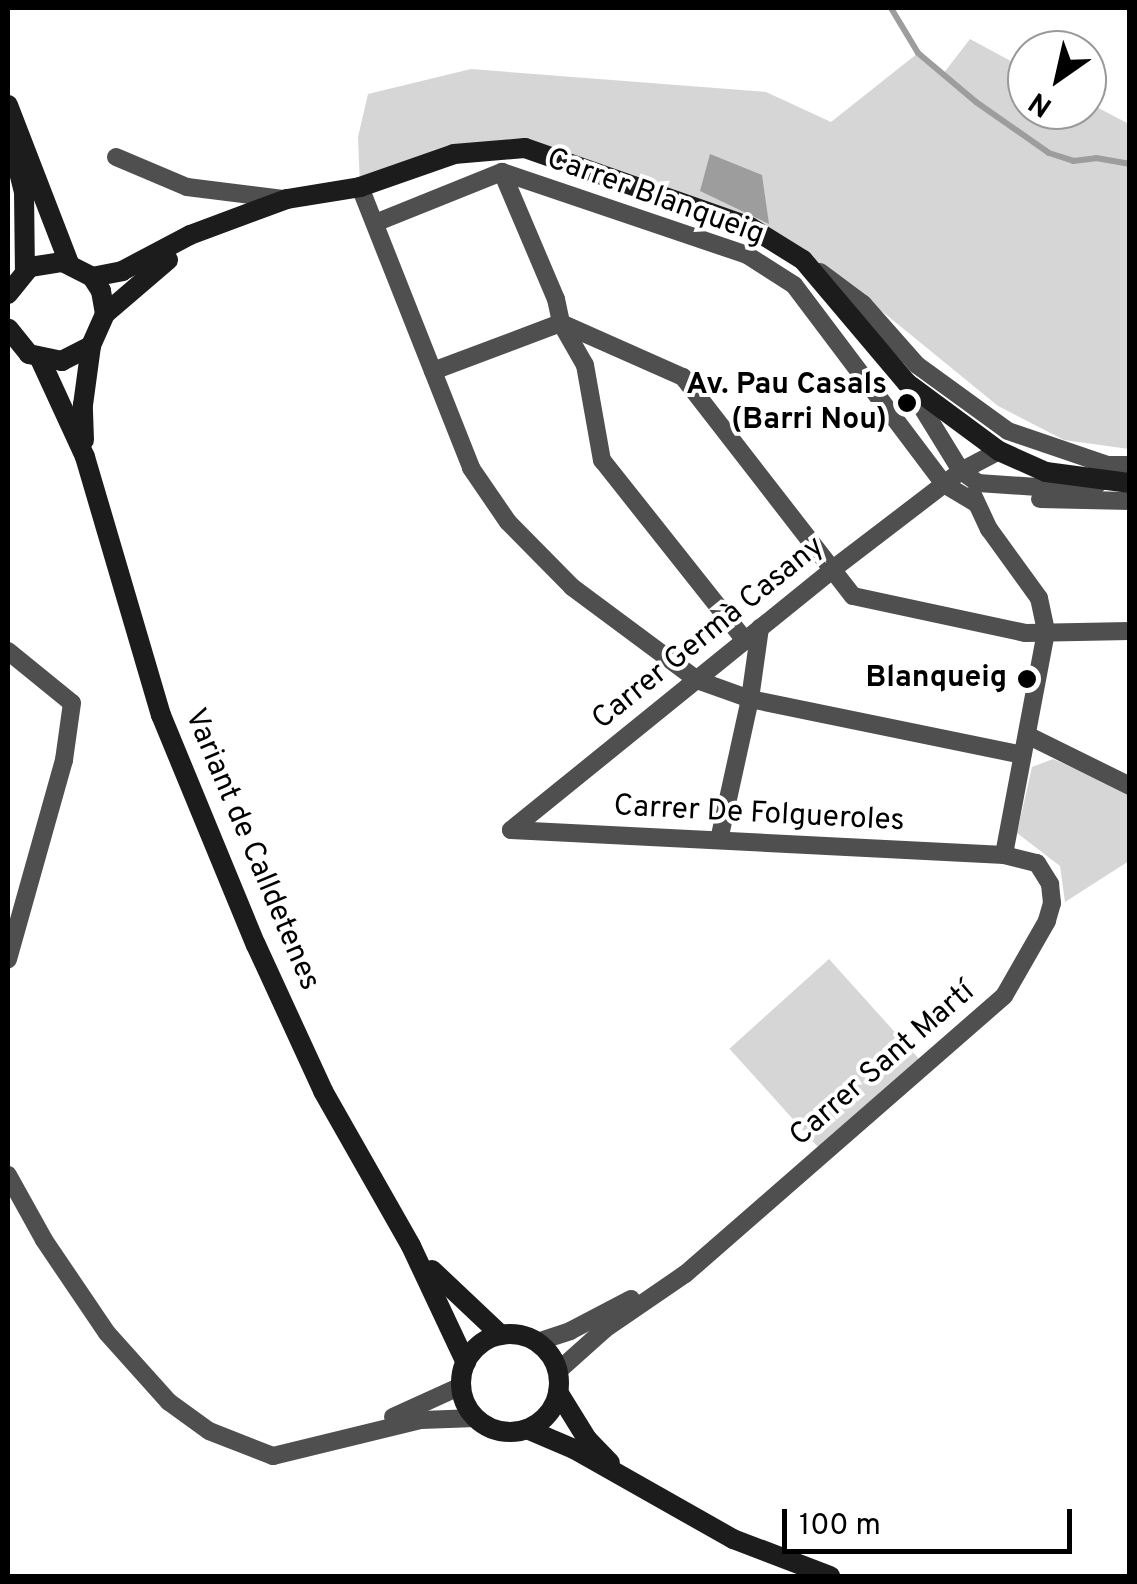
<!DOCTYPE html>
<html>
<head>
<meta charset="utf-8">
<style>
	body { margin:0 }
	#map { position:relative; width:1137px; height:1584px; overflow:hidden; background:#fff; font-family:Overpass,sans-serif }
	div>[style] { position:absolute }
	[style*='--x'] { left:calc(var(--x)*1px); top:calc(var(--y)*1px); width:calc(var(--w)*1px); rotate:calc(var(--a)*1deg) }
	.green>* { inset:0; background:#d6d6d6; transform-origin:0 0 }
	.water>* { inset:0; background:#9d9d9d }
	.stream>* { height:6px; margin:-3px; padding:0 3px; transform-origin:3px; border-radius:3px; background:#9d9d9d }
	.street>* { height:18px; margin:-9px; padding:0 9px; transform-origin:9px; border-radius:9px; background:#4f4f4f }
	.secondary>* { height:20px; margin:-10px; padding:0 10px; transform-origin:10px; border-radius:10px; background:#1c1c1c }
	.secondary>.ring { margin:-10px; padding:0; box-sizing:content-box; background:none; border:20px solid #1c1c1c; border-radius:50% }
	.dots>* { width:28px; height:28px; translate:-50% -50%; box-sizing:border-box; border:5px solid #fff; border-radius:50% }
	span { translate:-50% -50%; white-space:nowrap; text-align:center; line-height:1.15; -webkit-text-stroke:8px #fff; paint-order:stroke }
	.street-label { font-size:30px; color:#000 }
	.poi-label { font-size:30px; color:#000; font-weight:700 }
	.right { translate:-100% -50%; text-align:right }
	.frame { position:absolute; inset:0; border:10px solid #000; pointer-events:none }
	.north { position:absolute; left:1007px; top:30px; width:100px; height:100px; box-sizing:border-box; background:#fff; border:2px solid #999; border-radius:50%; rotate:214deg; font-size:28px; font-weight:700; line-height:40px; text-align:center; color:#000 }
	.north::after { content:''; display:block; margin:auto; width:35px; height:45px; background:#000; clip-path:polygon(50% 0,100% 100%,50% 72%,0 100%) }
	.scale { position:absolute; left:782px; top:1509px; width:290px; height:45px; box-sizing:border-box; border:5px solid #000; border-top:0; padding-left:12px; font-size:30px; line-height:35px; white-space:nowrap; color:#000; -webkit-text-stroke:8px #fff; paint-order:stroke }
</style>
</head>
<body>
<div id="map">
	<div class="green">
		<div style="clip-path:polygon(970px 39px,1027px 70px,1027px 110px,1087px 110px,1087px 102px,1129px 124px,1129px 449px,1064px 440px,998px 406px,867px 299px,750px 227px,525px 149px,454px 154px,360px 187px,358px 137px,368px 94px,471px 69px,766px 92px,831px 122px,918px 53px,943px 74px)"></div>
		<div style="clip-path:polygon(1053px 759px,1129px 792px,1129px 861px,1065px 902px,1060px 866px,1017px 833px,1032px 767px)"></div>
		<div style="left:829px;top:959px;width:142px;height:134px;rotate:48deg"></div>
	</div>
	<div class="water">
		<div style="clip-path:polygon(710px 154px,762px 175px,769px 224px,700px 191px)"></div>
	</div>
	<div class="stream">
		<div style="--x:891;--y:8;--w:52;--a:59"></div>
		<div style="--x:918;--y:53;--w:76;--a:40.2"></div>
		<div style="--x:976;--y:102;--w:89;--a:34.9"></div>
		<div style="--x:1049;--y:153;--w:25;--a:18"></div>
		<div style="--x:1073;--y:161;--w:23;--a:-7"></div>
		<div style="--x:1096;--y:158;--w:35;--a:10"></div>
	</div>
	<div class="street">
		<div style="--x:116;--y:157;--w:77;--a:22.9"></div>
		<div style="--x:187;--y:187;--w:97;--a:7.1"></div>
		<div style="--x:502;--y:172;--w:138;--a:67"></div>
		<div style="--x:556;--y:299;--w:25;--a:78"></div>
		<div style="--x:561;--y:323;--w:48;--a:60.3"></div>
		<div style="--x:585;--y:365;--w:97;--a:79.9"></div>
		<div style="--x:602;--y:460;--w:228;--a:51.6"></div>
		<div style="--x:360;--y:187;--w:302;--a:68.4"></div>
		<div style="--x:471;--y:468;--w:65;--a:55.6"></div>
		<div style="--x:508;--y:522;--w:91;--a:45.4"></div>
		<div style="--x:572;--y:587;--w:156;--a:36.6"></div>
		<div style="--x:697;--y:680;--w:56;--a:19.7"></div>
		<div style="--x:750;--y:699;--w:278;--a:11.6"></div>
		<div style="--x:375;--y:223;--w:137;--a:-21.9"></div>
		<div style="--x:502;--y:172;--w:259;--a:18.7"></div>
		<div style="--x:747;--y:255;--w:56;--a:32.6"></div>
		<div style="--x:794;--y:285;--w:249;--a:53"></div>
		<div style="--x:944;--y:484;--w:37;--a:31"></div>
		<div style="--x:820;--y:272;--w:54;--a:36.7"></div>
		<div style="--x:863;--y:304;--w:81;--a:48.5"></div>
		<div style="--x:917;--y:365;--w:112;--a:36"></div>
		<div style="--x:1008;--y:431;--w:106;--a:18.8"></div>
		<div style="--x:1108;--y:465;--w:22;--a:0"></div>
		<div style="--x:561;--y:323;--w:133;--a:23.9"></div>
		<div style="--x:683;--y:377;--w:277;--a:52.2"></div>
		<div style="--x:853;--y:596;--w:177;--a:12.1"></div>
		<div style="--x:1026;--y:633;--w:104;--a:-1.1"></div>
		<div style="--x:433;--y:371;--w:137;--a:-20.6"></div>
		<div style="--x:910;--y:388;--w:97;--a:58.4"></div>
		<div style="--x:961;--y:471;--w:21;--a:35"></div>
		<div style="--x:978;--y:483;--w:74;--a:3.9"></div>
		<div style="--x:1052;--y:488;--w:46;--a:-5"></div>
		<div style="--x:973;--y:495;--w:38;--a:65"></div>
		<div style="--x:989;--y:529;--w:85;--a:54.1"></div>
		<div style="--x:1039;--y:598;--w:35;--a:78"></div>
		<div style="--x:1046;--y:632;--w:227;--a:100.7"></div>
		<div style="--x:1040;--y:499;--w:90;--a:1.3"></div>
		<div style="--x:8;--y:651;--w:82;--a:39.1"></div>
		<div style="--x:72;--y:703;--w:58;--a:98"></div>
		<div style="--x:64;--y:760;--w:207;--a:105.7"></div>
		<div style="--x:1029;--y:736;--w:113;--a:26.3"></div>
		<div style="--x:511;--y:830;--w:494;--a:2.9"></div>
		<div style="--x:1004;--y:855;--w:34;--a:14"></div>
		<div style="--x:1037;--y:863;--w:25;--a:58"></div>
		<div style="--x:1050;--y:884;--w:19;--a:84"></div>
		<div style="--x:1052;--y:903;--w:19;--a:106"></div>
		<div style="--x:1047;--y:921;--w:86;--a:119.8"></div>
		<div style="--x:1004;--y:996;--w:423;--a:138.9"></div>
		<div style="--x:685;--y:1274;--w:97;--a:145.5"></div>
		<div style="--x:605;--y:1329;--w:63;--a:138.2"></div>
		<div style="--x:511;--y:830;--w:414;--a:-39"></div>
		<div style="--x:833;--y:569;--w:161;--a:-37.4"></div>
		<div style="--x:961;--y:471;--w:43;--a:-27.8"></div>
		<div style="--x:719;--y:840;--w:144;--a:-77.6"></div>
		<div style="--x:750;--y:699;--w:72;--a:-82"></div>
		<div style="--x:8;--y:1175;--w:74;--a:61"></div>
		<div style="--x:44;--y:1240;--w:112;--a:55.9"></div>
		<div style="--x:107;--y:1333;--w:93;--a:48.1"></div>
		<div style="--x:169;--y:1402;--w:49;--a:35.9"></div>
		<div style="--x:209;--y:1431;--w:69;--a:21.3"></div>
		<div style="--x:273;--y:1456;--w:152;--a:-13.7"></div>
		<div style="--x:421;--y:1420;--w:55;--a:-2.1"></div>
		<div style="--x:537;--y:1342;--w:35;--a:-18"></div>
		<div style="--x:570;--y:1331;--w:69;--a:-27.7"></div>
		<div style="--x:393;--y:1417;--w:75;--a:-24.5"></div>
	</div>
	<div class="secondary">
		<div style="--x:8;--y:105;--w:169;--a:68.9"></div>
		<div style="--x:12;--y:144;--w:49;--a:76"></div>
		<div style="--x:24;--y:192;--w:79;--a:89.3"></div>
		<div style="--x:92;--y:277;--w:31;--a:-11"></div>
		<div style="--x:122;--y:271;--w:77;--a:-27.9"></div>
		<div style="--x:190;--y:235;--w:103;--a:-20.4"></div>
		<div style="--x:287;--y:199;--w:74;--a:-9.3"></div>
		<div style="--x:360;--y:187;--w:100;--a:-19.3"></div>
		<div style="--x:454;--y:154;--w:71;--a:-4.8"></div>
		<div style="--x:525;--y:148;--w:238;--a:19.3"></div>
		<div style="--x:750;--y:227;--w:62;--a:31.9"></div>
		<div style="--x:803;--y:260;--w:161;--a:49.8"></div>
		<div style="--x:907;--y:383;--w:114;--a:36.5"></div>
		<div style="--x:999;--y:451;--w:51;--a:24.1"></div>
		<div style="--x:1046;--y:472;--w:85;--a:7.5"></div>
		<div style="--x:8;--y:294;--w:35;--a:-51"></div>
		<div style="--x:30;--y:267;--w:33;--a:-9"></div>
		<div style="--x:63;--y:262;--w:33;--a:27"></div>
		<div style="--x:92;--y:277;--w:17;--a:57"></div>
		<div style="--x:101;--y:291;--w:23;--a:80"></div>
		<div style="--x:105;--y:314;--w:35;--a:114"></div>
		<div style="--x:91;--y:346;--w:33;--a:153"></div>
		<div style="--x:62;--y:361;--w:34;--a:-168"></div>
		<div style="--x:29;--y:354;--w:33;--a:-129"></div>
		<div style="--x:105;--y:314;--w:83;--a:-40.6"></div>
		<div style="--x:40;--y:359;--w:108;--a:65.3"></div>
		<div style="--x:85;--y:457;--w:269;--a:73.6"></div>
		<div style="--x:161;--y:715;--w:249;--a:67.6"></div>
		<div style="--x:256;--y:945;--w:161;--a:65.3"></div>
		<div style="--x:323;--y:1091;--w:178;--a:60.4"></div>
		<div style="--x:411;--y:1246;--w:129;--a:64.8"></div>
		<div style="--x:84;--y:440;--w:35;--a:-92"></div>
		<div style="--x:83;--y:405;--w:60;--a:-82.3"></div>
		<div style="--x:432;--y:1270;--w:95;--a:43.3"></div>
		<div class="ring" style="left:461px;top:1334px;width:78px;height:78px"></div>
		<div style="--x:558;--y:1392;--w:55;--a:58.3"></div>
		<div style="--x:587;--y:1439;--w:33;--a:46"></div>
		<div style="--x:527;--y:1429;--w:51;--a:23.1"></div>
		<div style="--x:574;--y:1449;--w:183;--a:29.5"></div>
		<div style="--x:733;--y:1539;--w:104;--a:20.9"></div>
	</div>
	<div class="dots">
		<div style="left:907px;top:403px;background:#000"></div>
		<div style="left:1027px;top:679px;background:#000"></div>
	</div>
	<div class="street-label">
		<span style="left:655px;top:198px;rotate:20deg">Carrer Blanqueig</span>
		<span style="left:709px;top:634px;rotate:-39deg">Carrer Germà Casany</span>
		<span style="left:759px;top:815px;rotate:3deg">Carrer De Folgueroles</span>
		<span style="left:251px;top:850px;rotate:67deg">Variant de Calldetenes</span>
		<span style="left:883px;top:1065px;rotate:-41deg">Carrer Sant Martí</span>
	</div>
	<div class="poi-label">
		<span class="right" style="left:887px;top:403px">Av. Pau Casals<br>(Barri Nou)</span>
		<span class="right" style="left:1007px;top:679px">Blanqueig</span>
	</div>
	<div class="frame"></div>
	<div class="north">N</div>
	<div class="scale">100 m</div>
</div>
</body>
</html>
